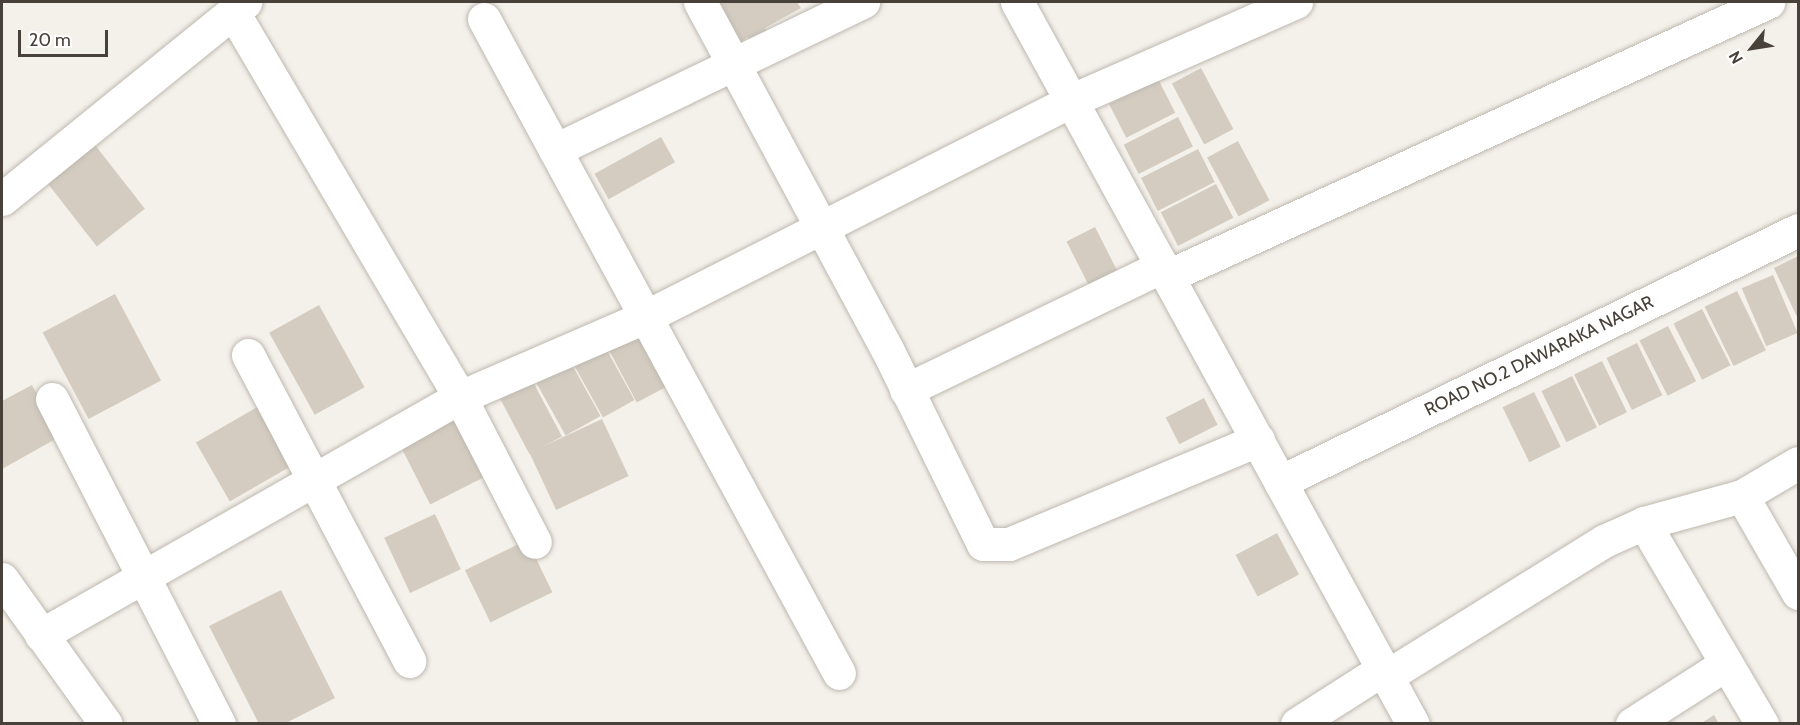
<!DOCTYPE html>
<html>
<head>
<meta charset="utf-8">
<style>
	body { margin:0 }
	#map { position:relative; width:1800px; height:725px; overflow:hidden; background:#f4f1eb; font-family:Cabin,sans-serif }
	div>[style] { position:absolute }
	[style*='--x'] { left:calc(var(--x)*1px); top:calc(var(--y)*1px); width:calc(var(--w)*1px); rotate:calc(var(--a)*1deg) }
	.building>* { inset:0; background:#d4ccc1; transform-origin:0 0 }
	.roads { filter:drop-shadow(0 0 2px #beb8ae) drop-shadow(0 0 2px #beb8ae) }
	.minor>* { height:33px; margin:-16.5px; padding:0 16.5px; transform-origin:16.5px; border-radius:16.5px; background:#fff }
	span { translate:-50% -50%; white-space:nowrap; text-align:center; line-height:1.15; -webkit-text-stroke:6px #fff; paint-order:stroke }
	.street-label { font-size:18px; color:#474139 }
	.frame { position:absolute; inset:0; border:3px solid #474139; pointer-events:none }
	.north { position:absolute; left:1722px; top:18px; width:60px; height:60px; -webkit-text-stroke:4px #fff; paint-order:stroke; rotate:240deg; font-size:16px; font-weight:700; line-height:24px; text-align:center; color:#474139 }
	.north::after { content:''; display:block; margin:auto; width:21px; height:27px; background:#474139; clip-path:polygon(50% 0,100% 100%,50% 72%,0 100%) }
	.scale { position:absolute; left:18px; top:30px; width:90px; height:27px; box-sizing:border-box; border:3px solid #474139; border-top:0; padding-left:8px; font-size:18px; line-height:21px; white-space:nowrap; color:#474139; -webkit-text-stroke:4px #fff; paint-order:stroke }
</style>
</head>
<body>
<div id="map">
	<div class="building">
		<div style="clip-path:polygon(797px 2px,801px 8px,765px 28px,770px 37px,753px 46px,748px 37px,741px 42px,719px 3px)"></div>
		<div style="left:1201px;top:68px;width:69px;height:33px;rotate:62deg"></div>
		<div style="left:1158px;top:79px;width:38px;height:55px;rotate:63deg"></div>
		<div style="left:1178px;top:117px;width:33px;height:61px;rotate:63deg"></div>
		<div style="left:661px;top:137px;width:29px;height:76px;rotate:61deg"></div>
		<div style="left:1238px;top:141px;width:67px;height:35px;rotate:62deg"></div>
		<div style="left:95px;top:145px;width:81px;height:61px;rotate:52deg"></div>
		<div style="left:1198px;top:149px;width:37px;height:64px;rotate:63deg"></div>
		<div style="left:1216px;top:184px;width:38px;height:62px;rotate:63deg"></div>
		<div style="left:1095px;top:227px;width:49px;height:32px;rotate:63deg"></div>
		<div style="clip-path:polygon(1798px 256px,1798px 319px,1774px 268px)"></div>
		<div style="left:1773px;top:275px;width:63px;height:34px;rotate:67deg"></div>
		<div style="left:1737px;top:291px;width:66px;height:36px;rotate:64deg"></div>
		<div style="left:115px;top:294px;width:98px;height:82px;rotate:62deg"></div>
		<div style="left:319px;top:305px;width:94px;height:57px;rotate:61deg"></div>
		<div style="left:1702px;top:309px;width:63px;height:32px;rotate:63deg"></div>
		<div style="left:642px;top:325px;width:66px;height:41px;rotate:62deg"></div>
		<div style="left:1668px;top:326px;width:62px;height:32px;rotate:63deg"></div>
		<div style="left:1637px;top:343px;width:58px;height:34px;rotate:64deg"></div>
		<div style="left:604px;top:345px;width:63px;height:36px;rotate:61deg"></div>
		<div style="left:570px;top:361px;width:63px;height:40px;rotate:61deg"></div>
		<div style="left:1602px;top:361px;width:57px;height:31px;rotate:64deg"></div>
		<div style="left:1572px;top:376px;width:57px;height:34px;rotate:64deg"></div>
		<div style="left:532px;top:380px;width:64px;height:37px;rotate:62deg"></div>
		<div style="clip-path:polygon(32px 385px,61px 436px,2px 469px,2px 401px)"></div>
		<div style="left:1534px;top:392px;width:61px;height:35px;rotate:64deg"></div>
		<div style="left:1204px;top:398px;width:30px;height:43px;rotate:63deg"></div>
		<div style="left:266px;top:402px;width:68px;height:81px;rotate:60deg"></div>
		<div style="left:459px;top:409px;width:72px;height:69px;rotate:63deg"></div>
		<div style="left:602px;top:419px;width:63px;height:80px;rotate:65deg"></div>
		<div style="left:435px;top:514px;width:61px;height:56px;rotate:65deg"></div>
		<div style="left:1277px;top:533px;width:47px;height:47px;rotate:62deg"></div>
		<div style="left:527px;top:540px;width:58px;height:69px;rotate:64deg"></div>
		<div style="clip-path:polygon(281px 590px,335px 698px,284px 724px,259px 724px,209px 626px)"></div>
		<div style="clip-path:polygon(1714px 715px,1719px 724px,1700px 724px)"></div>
	</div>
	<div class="roads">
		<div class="minor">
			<div style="--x:700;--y:2;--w:394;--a:61.7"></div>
			<div style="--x:887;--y:349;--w:217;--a:63.8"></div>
			<div style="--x:983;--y:544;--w:26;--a:0"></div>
			<div style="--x:1009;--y:544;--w:270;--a:-22.7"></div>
			<div style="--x:1017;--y:2;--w:823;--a:61.26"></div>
			<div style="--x:233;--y:12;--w:447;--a:59.5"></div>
			<div style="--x:460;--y:397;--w:163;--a:62.7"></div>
			<div style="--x:484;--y:19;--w:744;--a:61.51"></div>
			<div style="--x:555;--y:150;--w:342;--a:-25.7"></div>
			<div style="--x:2;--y:199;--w:313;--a:-39"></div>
			<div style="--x:1168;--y:276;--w:660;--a:-24.54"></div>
			<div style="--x:248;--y:355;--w:346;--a:62.2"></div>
			<div style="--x:906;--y:390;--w:285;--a:-25.8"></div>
			<div style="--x:52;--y:399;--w:365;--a:62.8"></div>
			<div style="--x:1798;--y:463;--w:65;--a:149.5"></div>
			<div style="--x:1742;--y:496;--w:112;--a:60"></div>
			<div style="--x:1280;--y:482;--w:576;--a:-25.94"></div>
			<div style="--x:1644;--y:523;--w:233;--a:59.6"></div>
			<div style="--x:2;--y:579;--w:178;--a:54.4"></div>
			<div style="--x:41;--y:635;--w:482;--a:-29.6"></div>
			<div style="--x:460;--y:397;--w:204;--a:-23.4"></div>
			<div style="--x:647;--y:316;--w:475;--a:-26.9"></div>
			<div style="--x:1070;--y:101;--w:247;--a:-23.7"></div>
			<div style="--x:1387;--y:676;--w:256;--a:-31.9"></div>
			<div style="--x:1604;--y:541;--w:44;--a:-24.2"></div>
			<div style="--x:1644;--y:523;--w:102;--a:-15.4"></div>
			<div style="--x:1297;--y:724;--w:102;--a:-32.6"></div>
			<div style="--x:1632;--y:724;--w:112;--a:-32.6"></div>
		</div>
	</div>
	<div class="street-label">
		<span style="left:1539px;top:356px;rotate:-26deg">ROAD NO.2 DAWARAKA NAGAR</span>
	</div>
	<div class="frame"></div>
	<div class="north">N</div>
	<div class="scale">20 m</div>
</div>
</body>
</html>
